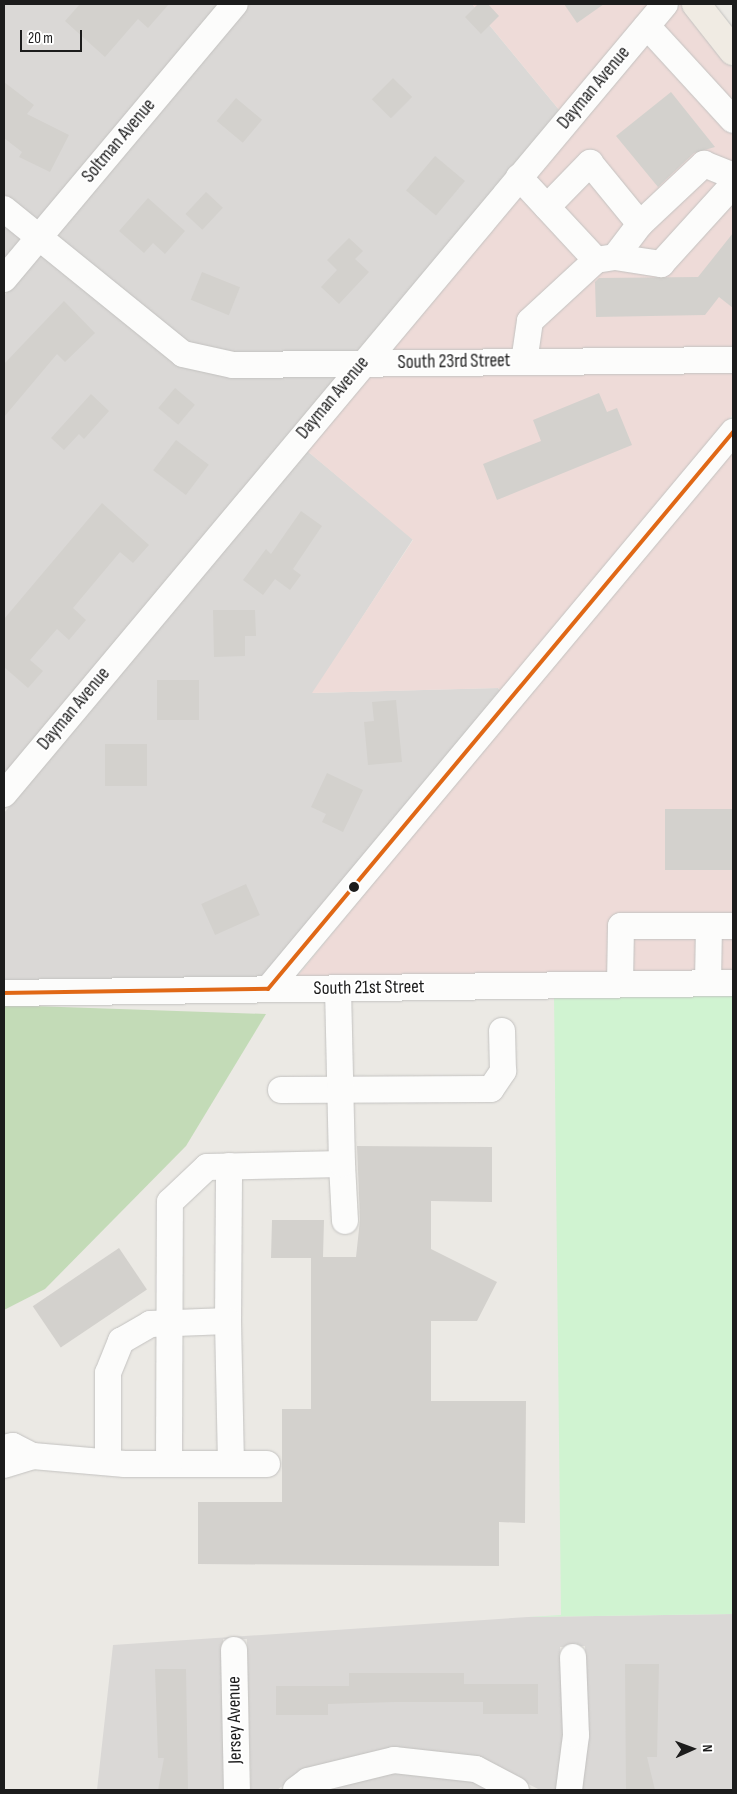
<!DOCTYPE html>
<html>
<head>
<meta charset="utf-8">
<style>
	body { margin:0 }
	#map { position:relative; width:737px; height:1794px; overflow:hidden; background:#ebe9e4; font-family:"Sofia Sans Condensed",sans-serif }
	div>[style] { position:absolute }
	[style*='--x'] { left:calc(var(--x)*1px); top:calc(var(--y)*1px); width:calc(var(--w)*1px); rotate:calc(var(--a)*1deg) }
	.residential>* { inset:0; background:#dad8d6 }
	.commercial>* { inset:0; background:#eedbd8 }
	.forest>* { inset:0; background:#c3dbb7 }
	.park>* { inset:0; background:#d0f3d1 }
	.building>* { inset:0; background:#d3d1cd; transform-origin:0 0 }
	.roads { filter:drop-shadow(0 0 1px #c3c2c0) drop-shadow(0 0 1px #c3c2c0) }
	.minor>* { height:26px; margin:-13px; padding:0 13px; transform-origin:13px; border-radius:13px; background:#fcfcfb }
	.major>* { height:28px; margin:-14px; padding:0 14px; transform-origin:14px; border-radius:14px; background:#f0ebe3 }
	.bus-1>* { height:4px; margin:-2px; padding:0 2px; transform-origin:2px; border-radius:2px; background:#e06816 }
	.dots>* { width:14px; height:14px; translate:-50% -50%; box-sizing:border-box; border:2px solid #fff; border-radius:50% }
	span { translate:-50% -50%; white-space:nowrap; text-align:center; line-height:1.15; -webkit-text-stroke:4px #fff; paint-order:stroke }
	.street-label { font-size:19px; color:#1c1c1c }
	.frame { position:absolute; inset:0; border:5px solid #1c1c1c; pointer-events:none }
	.north { position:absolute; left:667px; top:1724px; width:50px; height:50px; -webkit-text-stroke:4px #fff; paint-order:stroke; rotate:88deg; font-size:14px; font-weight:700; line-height:20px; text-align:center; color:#1c1c1c }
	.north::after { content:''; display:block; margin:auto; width:18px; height:22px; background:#1c1c1c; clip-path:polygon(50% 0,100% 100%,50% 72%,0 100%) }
	.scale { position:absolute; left:20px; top:30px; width:62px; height:22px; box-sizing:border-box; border:2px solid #1c1c1c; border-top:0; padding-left:6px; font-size:15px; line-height:18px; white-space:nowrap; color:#1c1c1c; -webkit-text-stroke:4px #fff; paint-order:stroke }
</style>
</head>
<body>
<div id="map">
	<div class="residential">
		<div style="clip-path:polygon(4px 4px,220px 4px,36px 221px,4px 194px)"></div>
		<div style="clip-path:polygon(250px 4px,472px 4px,560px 111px,356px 353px,234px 355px,189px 344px,54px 236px)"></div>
		<div style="clip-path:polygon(4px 225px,21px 239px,4px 260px)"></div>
		<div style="clip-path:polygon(39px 254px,175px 362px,338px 375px,4px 776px,4px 296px)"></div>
		<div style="clip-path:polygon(306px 450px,413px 539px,313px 693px,498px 688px,501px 691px,262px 979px,4px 982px,4px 813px)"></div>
		<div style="clip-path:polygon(733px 1614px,733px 1790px,582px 1790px,588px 1736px,585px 1646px,560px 1647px,564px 1735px,557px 1790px,540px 1790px,482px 1760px,300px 1773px,277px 1790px,251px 1790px,247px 1639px,223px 1639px,225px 1790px,97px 1790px,113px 1645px,528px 1617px)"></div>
		<div style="clip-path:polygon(395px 1771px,471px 1780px,491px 1790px,316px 1790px)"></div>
	</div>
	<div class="commercial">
		<div style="clip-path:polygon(472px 4px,650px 4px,560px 111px)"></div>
		<div style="clip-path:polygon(681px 4px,733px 69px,733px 349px,387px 353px)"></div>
		<div style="clip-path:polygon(733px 371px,733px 414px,501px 691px,498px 688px,312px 693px,413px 540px,306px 450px,368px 374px)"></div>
		<div style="clip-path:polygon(733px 450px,733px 972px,296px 978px,403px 846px)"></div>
	</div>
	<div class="forest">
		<div style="clip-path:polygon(4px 1005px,266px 1014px,186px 1146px,45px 1289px,4px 1310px)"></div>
	</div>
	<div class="park">
		<div style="clip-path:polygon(733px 994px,733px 1614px,528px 1617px,561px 1615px,554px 996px)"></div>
	</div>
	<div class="building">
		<div style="clip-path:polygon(80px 4px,169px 4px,148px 28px,138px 19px,105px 57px,65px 21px)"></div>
		<div style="clip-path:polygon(478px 4px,488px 4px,499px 16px,481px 34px,465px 17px)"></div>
		<div style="clip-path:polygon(564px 4px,604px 4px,577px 23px)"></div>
		<div style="left:393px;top:78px;width:27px;height:30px;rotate:45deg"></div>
		<div style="clip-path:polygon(4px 82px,34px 105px,27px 114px,69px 135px,50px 172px,19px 157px,22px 152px,4px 138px)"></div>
		<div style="clip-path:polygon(671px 92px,715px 147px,694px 153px,658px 187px,616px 136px)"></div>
		<div style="left:236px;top:98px;width:34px;height:30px;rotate:40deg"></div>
		<div style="left:435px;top:156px;width:39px;height:45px;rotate:40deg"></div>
		<div style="left:206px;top:192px;width:23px;height:30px;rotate:43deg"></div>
		<div style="clip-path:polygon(148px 198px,185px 231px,165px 254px,153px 243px,144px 253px,119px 231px)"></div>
		<div style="clip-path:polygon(733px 233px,733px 308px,719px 297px,705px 315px,596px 317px,595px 282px,599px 278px,698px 277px)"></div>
		<div style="clip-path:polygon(349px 238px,363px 251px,355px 259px,369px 272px,339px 304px,321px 287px,337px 270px,327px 260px)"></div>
		<div style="left:202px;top:272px;width:41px;height:30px;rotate:22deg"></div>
		<div style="clip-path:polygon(64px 301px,95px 333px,65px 362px,57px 354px,4px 417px,4px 364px)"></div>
		<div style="left:175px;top:388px;width:26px;height:26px;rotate:40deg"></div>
		<div style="clip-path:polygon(599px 393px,607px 412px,617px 408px,632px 445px,497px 500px,483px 464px,541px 441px,533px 420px)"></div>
		<div style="clip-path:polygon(91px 394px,109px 411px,84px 439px,79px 434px,64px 450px,51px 438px)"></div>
		<div style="left:176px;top:440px;width:41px;height:38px;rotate:37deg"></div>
		<div style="clip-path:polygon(102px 503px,149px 545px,133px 563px,120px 552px,73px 608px,86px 620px,69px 640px,57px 629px,30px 660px,43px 671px,28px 688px,4px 667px,4px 619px)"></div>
		<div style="clip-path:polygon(301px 511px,322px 526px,293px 569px,301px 575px,290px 590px,275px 579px,263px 595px,243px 580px,266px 549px,271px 554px)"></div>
		<div style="clip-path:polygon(213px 610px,255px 610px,256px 636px,245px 636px,245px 656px,214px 657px)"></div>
		<div style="left:157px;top:680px;width:42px;height:40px"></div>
		<div style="clip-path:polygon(396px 700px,402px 762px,368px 765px,364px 722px,374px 721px,372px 702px)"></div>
		<div style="left:105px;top:744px;width:42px;height:42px"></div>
		<div style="clip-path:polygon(327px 773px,363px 790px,343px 832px,322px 822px,326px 814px,311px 807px)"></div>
		<div style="left:665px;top:809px;width:68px;height:61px"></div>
		<div style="left:246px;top:884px;width:34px;height:49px;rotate:66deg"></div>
		<div style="clip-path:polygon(357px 1146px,492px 1147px,492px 1202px,431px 1201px,431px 1249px,497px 1282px,477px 1321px,431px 1321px,431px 1401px,526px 1401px,525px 1523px,499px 1522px,499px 1566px,198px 1564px,198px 1502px,282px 1502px,282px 1409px,311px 1409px,311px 1258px,271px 1258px,272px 1220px,324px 1220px,323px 1257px,356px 1257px,360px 1220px)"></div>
		<div style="left:119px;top:1248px;width:50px;height:104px;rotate:56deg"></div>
		<div style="clip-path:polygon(625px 1664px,659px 1664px,657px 1757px,647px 1757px,655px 1790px,626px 1790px)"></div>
		<div style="clip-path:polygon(155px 1669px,186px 1669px,188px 1790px,158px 1790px,164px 1758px,158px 1758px)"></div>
		<div style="clip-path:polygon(349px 1673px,464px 1673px,464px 1684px,538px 1684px,538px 1714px,483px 1714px,483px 1702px,395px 1702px,328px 1704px,328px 1715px,276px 1715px,276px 1686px,349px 1686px)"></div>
	</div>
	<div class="roads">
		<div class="minor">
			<div style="--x:647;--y:26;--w:127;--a:47.5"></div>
			<div style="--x:519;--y:177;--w:113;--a:47.1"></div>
			<div style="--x:596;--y:260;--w:19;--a:-9"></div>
			<div style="--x:615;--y:257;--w:47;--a:8.7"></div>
			<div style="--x:661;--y:264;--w:107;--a:-47.7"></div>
			<div style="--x:547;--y:207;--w:62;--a:-45.7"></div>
			<div style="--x:590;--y:163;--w:79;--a:50.7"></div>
			<div style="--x:640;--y:224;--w:41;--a:127.1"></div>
			<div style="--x:4;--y:209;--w:230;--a:39"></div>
			<div style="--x:183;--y:354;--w:51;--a:12.4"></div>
			<div style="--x:233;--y:365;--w:500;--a:-0.57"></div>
			<div style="--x:640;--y:224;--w:88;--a:-43.2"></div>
			<div style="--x:704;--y:164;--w:31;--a:22"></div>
			<div style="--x:4;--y:279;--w:359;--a:-50"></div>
			<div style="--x:524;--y:362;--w:41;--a:-81.7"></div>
			<div style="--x:530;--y:321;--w:90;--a:-42.7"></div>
			<div style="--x:4;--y:794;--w:1030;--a:-50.08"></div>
			<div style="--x:708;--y:983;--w:56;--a:-89"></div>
			<div style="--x:620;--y:984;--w:58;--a:-89"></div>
			<div style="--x:621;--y:926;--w:112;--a:0"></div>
			<div style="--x:268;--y:989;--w:726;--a:-50.14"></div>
			<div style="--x:4;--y:993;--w:729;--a:-0.79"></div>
			<div style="--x:281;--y:1090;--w:210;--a:-0.3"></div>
			<div style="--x:491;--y:1089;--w:22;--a:-56"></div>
			<div style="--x:503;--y:1071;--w:40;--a:-91.4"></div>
			<div style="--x:342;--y:1164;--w:57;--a:87"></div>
			<div style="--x:228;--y:1321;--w:155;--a:-89.6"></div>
			<div style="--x:4;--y:1448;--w:9;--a:-13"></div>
			<div style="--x:13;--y:1446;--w:22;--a:27"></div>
			<div style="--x:33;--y:1456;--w:30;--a:163"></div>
			<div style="--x:33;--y:1456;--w:92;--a:5"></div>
			<div style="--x:125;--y:1464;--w:142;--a:0"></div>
			<div style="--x:108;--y:1462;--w:89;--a:-90"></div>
			<div style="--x:108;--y:1373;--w:35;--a:-68"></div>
			<div style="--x:121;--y:1341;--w:34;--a:-30"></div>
			<div style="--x:150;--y:1324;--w:78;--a:-2.2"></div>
			<div style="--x:228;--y:1321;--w:143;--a:88.8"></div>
			<div style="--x:169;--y:1464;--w:262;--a:-89.8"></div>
			<div style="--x:170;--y:1202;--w:51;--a:-43.4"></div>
			<div style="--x:207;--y:1167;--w:135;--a:-1.3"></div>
			<div style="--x:342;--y:1164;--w:175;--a:-91.3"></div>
			<div style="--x:234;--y:1650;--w:140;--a:88.8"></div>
			<div style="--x:296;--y:1790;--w:15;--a:-37"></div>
			<div style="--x:308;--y:1781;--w:89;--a:-13.7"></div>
			<div style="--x:394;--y:1760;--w:82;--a:6.3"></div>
			<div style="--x:476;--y:1769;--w:45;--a:27.7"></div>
			<div style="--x:569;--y:1790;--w:55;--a:-82.7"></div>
			<div style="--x:576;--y:1735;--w:78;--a:-92.2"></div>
		</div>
		<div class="major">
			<div style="--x:696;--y:4;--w:60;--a:51.8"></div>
		</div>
	</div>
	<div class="bus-1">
		<div style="--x:4;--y:993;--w:264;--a:-0.9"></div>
		<div style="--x:268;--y:989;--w:726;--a:-50.14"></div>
	</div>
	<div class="dots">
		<div style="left:354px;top:887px;background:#1c1c1c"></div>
	</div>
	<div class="street-label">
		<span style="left:594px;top:88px;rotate:-50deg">Dayman Avenue</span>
		<span style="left:119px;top:141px;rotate:-50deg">Soltman Avenue</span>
		<span style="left:454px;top:362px;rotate:-1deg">South 23rd Street</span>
		<span style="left:333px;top:398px;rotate:-50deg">Dayman Avenue</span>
		<span style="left:74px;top:709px;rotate:-50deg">Dayman Avenue</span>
		<span style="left:369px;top:988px;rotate:-1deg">South 21st Street</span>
		<span style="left:235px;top:1720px;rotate:-91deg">Jersey Avenue</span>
	</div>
	<div class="frame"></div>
	<div class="north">N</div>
	<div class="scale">20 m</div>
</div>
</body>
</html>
